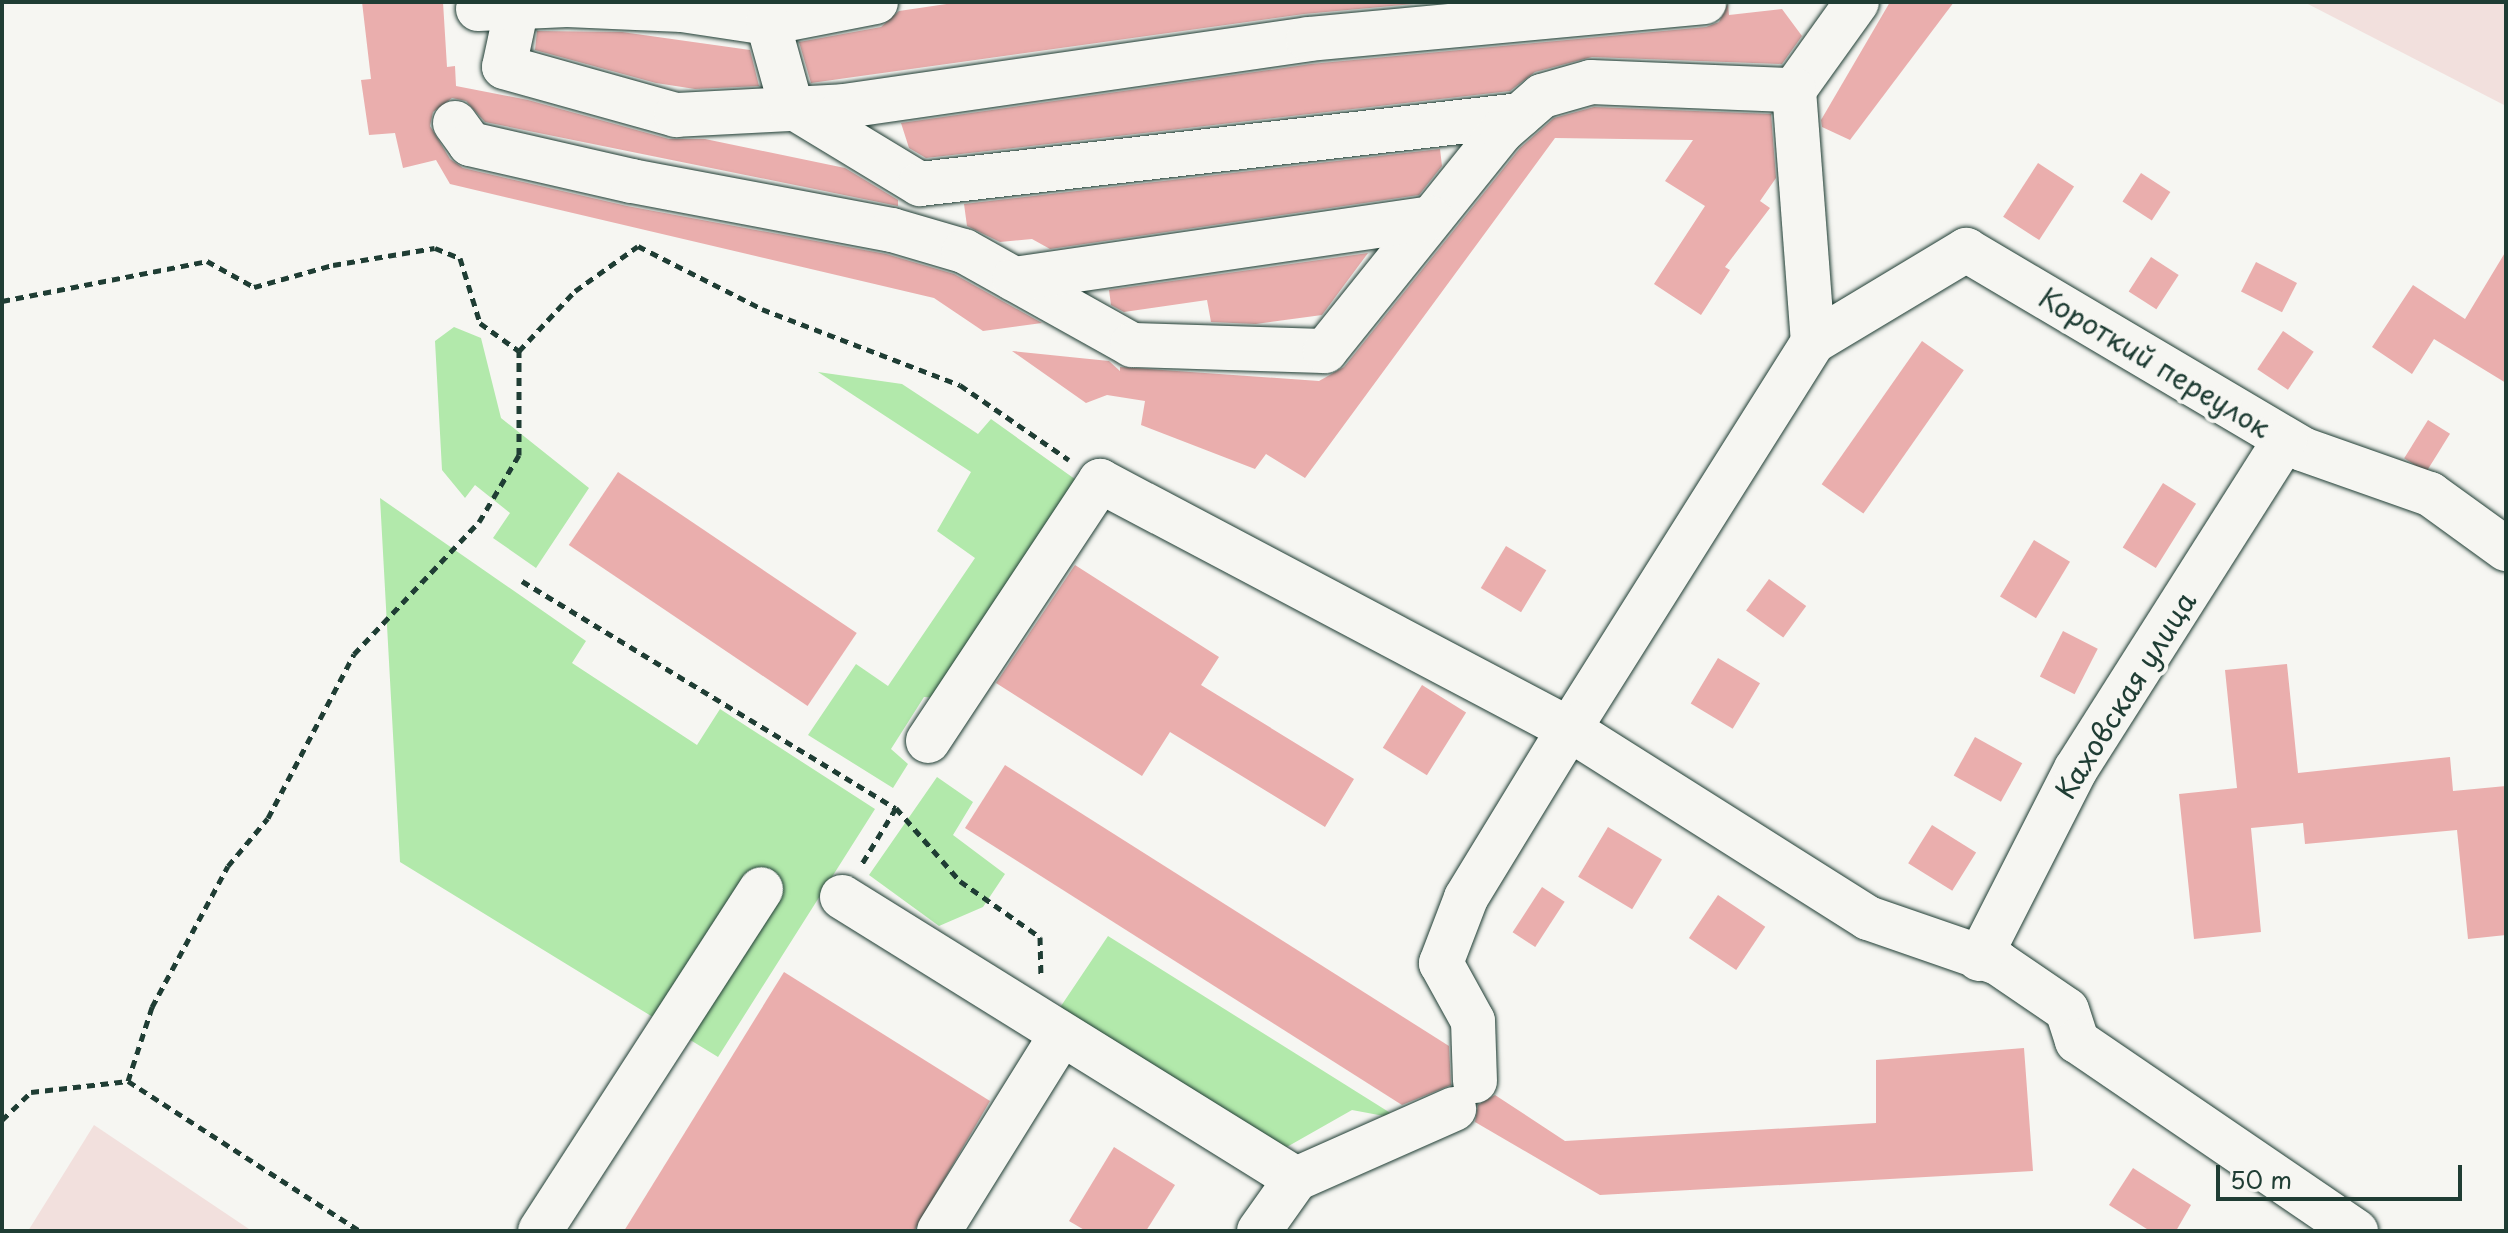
<!DOCTYPE html>
<html>
<head>
<meta charset="utf-8">
<style>
	body { margin:0 }
	#map { position:relative; width:2508px; height:1233px; overflow:hidden; background:#f6f6f2; font-family:"Playpen Sans",sans-serif }
	div>[style] { position:absolute }
	[style*='--x'] { left:calc(var(--x)*1px); top:calc(var(--y)*1px); width:calc(var(--w)*1px); rotate:calc(var(--a)*1deg) }
	.built>* { inset:0; background:#f2e0dd }
	.green>* { inset:0; background:#b2e9ab }
	.building>* { inset:0; background:#eaaead; transform-origin:0 0 }
	.path>* { height:5px; margin-top:-2.5px; transform-origin:0; background:repeating-linear-gradient(90deg,#1f3d34 0 8px,transparent 0 14px) }
	.roads { filter:drop-shadow(0 0 2px #1f3d34) drop-shadow(0 0 2px #1f3d34) }
	.minor>* { height:44px; margin:-22px; padding:0 22px; transform-origin:22px; border-radius:22px; background:#f6f6f2 }
	span { translate:-50% -50%; white-space:nowrap; text-align:center; line-height:1.15; -webkit-text-stroke:8px #f6f6f2; paint-order:stroke }
	.street-label { font-size:28px; color:#1f3d34 }
	.frame { position:absolute; inset:0; border:4px solid #1f3d34; pointer-events:none }
	.scale { position:absolute; left:2216px; top:1165px; width:246px; height:36px; box-sizing:border-box; border:4px solid #1f3d34; border-top:0; padding-left:10px; font-size:24px; line-height:28px; white-space:nowrap; color:#1f3d34; -webkit-text-stroke:6px #f6f6f2; paint-order:stroke }
</style>
</head>
<body>
<div id="map">
	<div class="built">
		<div style="clip-path:polygon(2304px 2px,2506px 2px,2506px 106px)"></div>
		<div style="clip-path:polygon(94px 1125px,252px 1231px,28px 1231px)"></div>
	</div>
	<div class="green">
		<div style="clip-path:polygon(454px 327px,481px 338px,501px 418px,589px 488px,536px 568px,493px 538px,510px 513px,475px 485px,465px 498px,442px 470px,435px 341px)"></div>
		<div style="clip-path:polygon(818px 372px,902px 384px,978px 434px,991px 419px,1079px 482px,937px 698px,924px 697px,891px 749px,908px 764px,893px 788px,808px 735px,856px 664px,888px 686px,975px 558px,937px 531px,971px 472px)"></div>
		<div style="clip-path:polygon(380px 498px,586px 641px,572px 663px,697px 745px,720px 709px,875px 809px,718px 1057px,400px 862px)"></div>
		<div style="clip-path:polygon(937px 777px,973px 802px,953px 835px,1005px 874px,983px 907px,939px 926px,869px 875px)"></div>
		<div style="clip-path:polygon(1108px 936px,1400px 1119px,1352px 1110px,1278px 1152px,1059px 1009px)"></div>
	</div>
	<div class="building">
		<div style="clip-path:polygon(362px 2px,443px 2px,447px 67px,455px 66px,456px 86px,528px 100px,669px 139px,705px 139px,845px 168px,898px 200px,898px 206px,485px 122px,466px 101px,452px 98px,433px 112px,430px 126px,450px 159px,463px 168px,627px 206px,886px 254px,954px 274px,1042px 323px,983px 331px,934px 298px,450px 184px,436px 160px,403px 168px,395px 133px,369px 135px,361px 80px,371px 79px)"></div>
		<div style="clip-path:polygon(960px 2px,1435px 2px,1304px 14px,811px 83px,799px 42px,881px 27px,899px 11px)"></div>
		<div style="clip-path:polygon(1890px 2px,1954px 2px,1850px 140px,1822px 127px,1821px 120px)"></div>
		<div style="clip-path:polygon(1728px 4px,1729px 15px,1782px 9px,1802px 36px,1782px 64px,1592px 57px,1535px 72px,1510px 91px,926px 158px,909px 148px,901px 123px,1311px 64px,1706px 27px,1719px 22px)"></div>
		<div style="clip-path:polygon(537px 31px,622px 32px,750px 50px,759px 86px,695px 89px,656px 83px,535px 50px)"></div>
		<div style="clip-path:polygon(1594px 107px,1771px 114px,1776px 178px,1760px 201px,1770px 208px,1725px 267px,1730px 270px,1701px 315px,1654px 284px,1705px 206px,1665px 181px,1693px 140px,1555px 138px,1305px 478px,1266px 454px,1255px 469px,1141px 425px,1145px 401px,1107px 395px,1086px 403px,1012px 351px,1109px 361px,1120px 371px,1120px 367px,1319px 381px,1344px 367px,1520px 148px,1554px 118px)"></div>
		<div style="clip-path:polygon(1440px 149px,1442px 166px,1419px 195px,1050px 249px,1032px 239px,1000px 242px,967px 226px,964px 204px)"></div>
		<div style="left:2038px;top:163px;width:43px;height:64px;rotate:33deg"></div>
		<div style="left:2141px;top:173px;width:35px;height:34px;rotate:33deg"></div>
		<div style="clip-path:polygon(2506px 251px,2506px 383px,2434px 339px,2412px 374px,2372px 347px,2413px 285px,2465px 319px)"></div>
		<div style="clip-path:polygon(1368px 253px,1322px 315px,1256px 324px,1211px 322px,1207px 300px,1124px 312px,1111px 305px,1109px 290px)"></div>
		<div style="left:2151px;top:257px;width:33px;height:41px;rotate:33deg"></div>
		<div style="left:2256px;top:262px;width:46px;height:33px;rotate:27deg"></div>
		<div style="left:2283px;top:331px;width:37px;height:46px;rotate:34deg"></div>
		<div style="left:1922px;top:341px;width:51px;height:175px;rotate:35deg"></div>
		<div style="left:2428px;top:420px;width:26px;height:45px;rotate:32deg"></div>
		<div style="left:618px;top:472px;width:288px;height:88px;rotate:34deg"></div>
		<div style="left:2163px;top:483px;width:39px;height:76px;rotate:32deg"></div>
		<div style="left:2034px;top:540px;width:42px;height:66px;rotate:31deg"></div>
		<div style="left:1506px;top:546px;width:47px;height:49px;rotate:31deg"></div>
		<div style="clip-path:polygon(1075px 565px,1219px 657px,1201px 685px,1354px 779px,1325px 827px,1170px 732px,1142px 776px,996px 683px)"></div>
		<div style="left:1769px;top:579px;width:46px;height:39px;rotate:36deg"></div>
		<div style="left:2063px;top:631px;width:39px;height:51px;rotate:27deg"></div>
		<div style="left:1718px;top:658px;width:49px;height:53px;rotate:31deg"></div>
		<div style="clip-path:polygon(2287px 664px,2298px 773px,2450px 757px,2453px 791px,2506px 786px,2506px 935px,2468px 939px,2457px 830px,2305px 844px,2303px 823px,2251px 828px,2261px 932px,2194px 939px,2179px 794px,2237px 788px,2225px 670px)"></div>
		<div style="left:1422px;top:685px;width:52px;height:74px;rotate:32deg"></div>
		<div style="left:1975px;top:737px;width:54px;height:44px;rotate:29deg"></div>
		<div style="clip-path:polygon(1005px 765px,1449px 1046px,1451px 1085px,1402px 1105px,965px 828px)"></div>
		<div style="left:1932px;top:825px;width:52px;height:45px;rotate:32deg"></div>
		<div style="left:1608px;top:827px;width:63px;height:58px;rotate:31deg"></div>
		<div style="left:1542px;top:887px;width:27px;height:54px;rotate:33deg"></div>
		<div style="left:1718px;top:895px;width:57px;height:52px;rotate:34deg"></div>
		<div style="clip-path:polygon(784px 972px,990px 1101px,914px 1231px,624px 1231px)"></div>
		<div style="clip-path:polygon(2024px 1048px,2033px 1171px,1600px 1195px,1475px 1122px,1478px 1105px,1495px 1095px,1565px 1141px,1876px 1123px,1876px 1060px)"></div>
		<div style="clip-path:polygon(1114px 1147px,1175px 1185px,1146px 1231px,1086px 1231px,1069px 1221px)"></div>
		<div style="clip-path:polygon(2133px 1168px,2191px 1205px,2176px 1231px,2150px 1231px,2109px 1205px)"></div>
	</div>
	<div class="path">
		<div style="--x:2;--y:301;--w:209;--a:-11"></div>
		<div style="--x:207;--y:261;--w:54;--a:29"></div>
		<div style="--x:254;--y:287;--w:82;--a:-15.6"></div>
		<div style="--x:333;--y:265;--w:103;--a:-9.5"></div>
		<div style="--x:435;--y:248;--w:27;--a:22"></div>
		<div style="--x:460;--y:258;--w:68;--a:72.9"></div>
		<div style="--x:480;--y:323;--w:48;--a:35.7"></div>
		<div style="--x:522;--y:581;--w:437;--a:31.3"></div>
		<div style="--x:896;--y:808;--w:69;--a:121.4"></div>
		<div style="--x:896;--y:808;--w:97;--a:48.8"></div>
		<div style="--x:960;--y:881;--w:98;--a:35"></div>
		<div style="--x:1040;--y:937;--w:40;--a:88.6"></div>
		<div style="--x:128;--y:1081;--w:78;--a:-72"></div>
		<div style="--x:152;--y:1007;--w:160;--a:-61.7"></div>
		<div style="--x:228;--y:866;--w:62;--a:-50.2"></div>
		<div style="--x:268;--y:818;--w:185;--a:-62.3"></div>
		<div style="--x:354;--y:654;--w:182;--a:-46.6"></div>
		<div style="--x:479;--y:522;--w:78;--a:-59.2"></div>
		<div style="--x:519;--y:455;--w:104;--a:-90"></div>
		<div style="--x:519;--y:351;--w:82;--a:-47"></div>
		<div style="--x:575;--y:291;--w:77;--a:-35.5"></div>
		<div style="--x:638;--y:246;--w:139;--a:26.9"></div>
		<div style="--x:762;--y:309;--w:212;--a:21"></div>
		<div style="--x:960;--y:385;--w:132;--a:34.5"></div>
		<div style="--x:2;--y:1120;--w:40;--a:-44"></div>
		<div style="--x:31;--y:1092;--w:98;--a:-6.5"></div>
		<div style="--x:128;--y:1081;--w:276;--a:32.9"></div>
	</div>
	<div class="roads">
		<div class="minor">
			<div style="--x:1857;--y:2;--w:108;--a:125.6"></div>
			<div style="--x:1794;--y:90;--w:253;--a:85.7"></div>
			<div style="--x:1813;--y:342;--w:457;--a:122.2"></div>
			<div style="--x:1569;--y:729;--w:354;--a:32.3"></div>
			<div style="--x:1868;--y:918;--w:138;--a:19.1"></div>
			<div style="--x:1998;--y:963;--w:83;--a:34.3"></div>
			<div style="--x:2067;--y:1010;--w:33;--a:72"></div>
			<div style="--x:2077;--y:1041;--w:338;--a:34.3"></div>
			<div style="--x:517;--y:7;--w:61;--a:102.2"></div>
			<div style="--x:504;--y:67;--w:179;--a:15.6"></div>
			<div style="--x:676;--y:115;--w:169;--a:-3"></div>
			<div style="--x:845;--y:106;--w:468;--a:-8.2"></div>
			<div style="--x:1308;--y:39;--w:398;--a:-5.3"></div>
			<div style="--x:478;--y:9;--w:89;--a:-2.6"></div>
			<div style="--x:567;--y:5;--w:115;--a:2.5"></div>
			<div style="--x:682;--y:10;--w:87;--a:8.6"></div>
			<div style="--x:768;--y:23;--w:110;--a:-11"></div>
			<div style="--x:768;--y:23;--w:86;--a:74.5"></div>
			<div style="--x:791;--y:106;--w:151;--a:31.2"></div>
			<div style="--x:920;--y:184;--w:604;--a:-6.56"></div>
			<div style="--x:455;--y:123;--w:26;--a:54"></div>
			<div style="--x:470;--y:144;--w:166;--a:12.9"></div>
			<div style="--x:632;--y:181;--w:265;--a:10.7"></div>
			<div style="--x:892;--y:230;--w:75;--a:16.3"></div>
			<div style="--x:964;--y:251;--w:193;--a:29.2"></div>
			<div style="--x:1132;--y:345;--w:193;--a:1.8"></div>
			<div style="--x:1325;--y:351;--w:282;--a:-51.2"></div>
			<div style="--x:1502;--y:131;--w:53;--a:-41.2"></div>
			<div style="--x:1542;--y:96;--w:51;--a:-15.9"></div>
			<div style="--x:1591;--y:82;--w:203;--a:2.3"></div>
			<div style="--x:1014;--y:279;--w:421;--a:-8.3"></div>
			<div style="--x:1813;--y:342;--w:179;--a:-31"></div>
			<div style="--x:1966;--y:250;--w:391;--a:30.6"></div>
			<div style="--x:2302;--y:449;--w:136;--a:19.4"></div>
			<div style="--x:2430;--y:494;--w:94;--a:35.9"></div>
			<div style="--x:928;--y:741;--w:312;--a:-56.5"></div>
			<div style="--x:1100;--y:481;--w:531;--a:27.87"></div>
			<div style="--x:1569;--y:729;--w:198;--a:121.4"></div>
			<div style="--x:1466;--y:898;--w:70;--a:111"></div>
			<div style="--x:1441;--y:963;--w:66;--a:61.1"></div>
			<div style="--x:1473;--y:1021;--w:60;--a:88.1"></div>
			<div style="--x:842;--y:897;--w:534;--a:31.85"></div>
			<div style="--x:1979;--y:959;--w:213;--a:-63"></div>
			<div style="--x:2076;--y:769;--w:390;--a:-57.6"></div>
			<div style="--x:1296;--y:1179;--w:173;--a:-23.9"></div>
			<div style="--x:540;--y:1231;--w:407;--a:-57.1"></div>
			<div style="--x:939;--y:1231;--w:231;--a:-58.1"></div>
			<div style="--x:1259;--y:1231;--w:64;--a:-54.6"></div>
		</div>
	</div>
	<div class="street-label">
		<span style="left:2155px;top:362px;rotate:31deg">Короткий переулок</span>
		<span style="left:2125px;top:695px;rotate:-58deg">Каховская улица</span>
	</div>
	<div class="frame"></div>
	<div class="scale">50 m</div>
</div>
</body>
</html>
